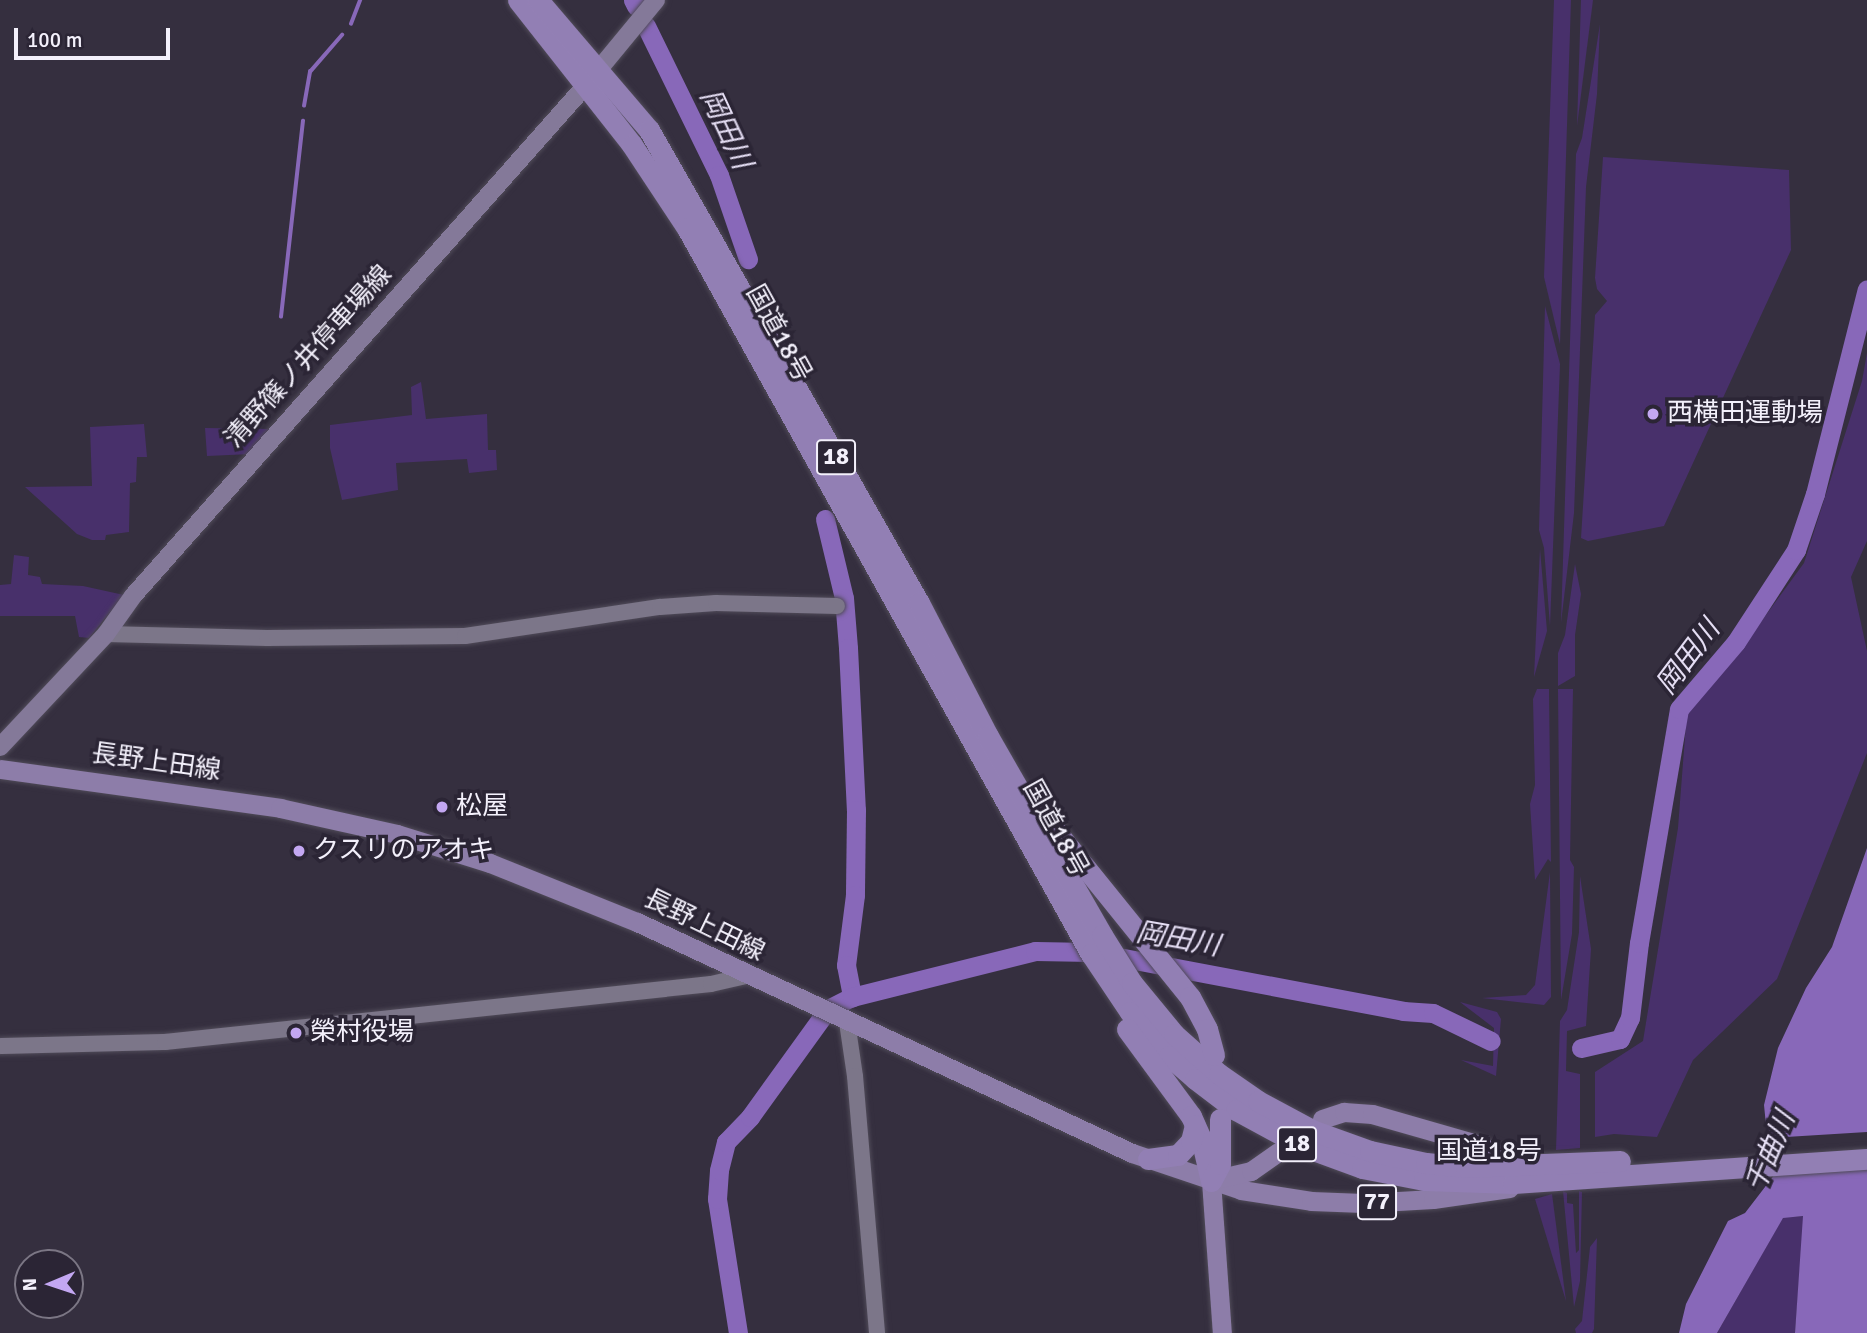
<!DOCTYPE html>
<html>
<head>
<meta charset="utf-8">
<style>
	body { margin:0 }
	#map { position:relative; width:1867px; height:1333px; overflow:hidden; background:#352f3f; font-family:Signika,"Noto Sans JP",sans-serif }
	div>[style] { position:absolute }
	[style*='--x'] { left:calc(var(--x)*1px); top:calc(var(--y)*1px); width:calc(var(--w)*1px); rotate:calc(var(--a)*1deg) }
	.green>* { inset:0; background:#48306b }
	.water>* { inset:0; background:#8868b9 }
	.pier>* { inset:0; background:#352f3f }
	.stream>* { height:3.5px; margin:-1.75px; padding:0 1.75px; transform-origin:1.75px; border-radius:1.75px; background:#8868b9 }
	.river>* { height:19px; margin:-9.5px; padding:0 9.5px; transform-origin:9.5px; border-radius:9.5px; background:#8868b9 }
	.roads { filter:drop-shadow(0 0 2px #504b59) drop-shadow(0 0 2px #504b59) }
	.tertiary>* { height:16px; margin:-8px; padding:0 8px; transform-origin:8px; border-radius:8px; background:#7c7689 }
	.secondary>* { height:18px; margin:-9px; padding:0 9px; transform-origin:9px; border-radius:9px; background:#847999 }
	.primary>* { height:19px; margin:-9.5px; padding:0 9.5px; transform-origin:9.5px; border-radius:9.5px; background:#8d7da9 }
	.trunk>* { height:21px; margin:-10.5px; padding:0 10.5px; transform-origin:10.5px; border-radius:10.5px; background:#927fb4 }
	.dots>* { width:19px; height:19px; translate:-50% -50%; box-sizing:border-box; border:4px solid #2b2535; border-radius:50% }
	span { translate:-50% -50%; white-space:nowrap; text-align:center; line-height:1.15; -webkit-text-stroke:7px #2b2535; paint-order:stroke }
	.shield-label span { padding:2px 5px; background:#2b2535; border:2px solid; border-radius:5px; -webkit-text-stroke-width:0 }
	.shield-label { font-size:24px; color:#f3f0fb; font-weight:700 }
	.street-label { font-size:26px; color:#f3f0fb }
	.poi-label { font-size:26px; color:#f3f0fb }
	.left { translate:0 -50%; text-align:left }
	.water-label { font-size:28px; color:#e5def4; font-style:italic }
	.north { position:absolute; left:14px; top:1249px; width:70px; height:70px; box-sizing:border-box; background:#2b2535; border:2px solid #7b7684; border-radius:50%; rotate:268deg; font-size:19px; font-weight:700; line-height:28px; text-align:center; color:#f3f0fb }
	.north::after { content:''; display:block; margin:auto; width:24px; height:32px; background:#c3a7f2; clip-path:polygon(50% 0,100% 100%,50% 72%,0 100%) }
	.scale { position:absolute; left:14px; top:28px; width:156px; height:32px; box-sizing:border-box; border:4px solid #f3f0fb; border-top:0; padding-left:9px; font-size:21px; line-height:24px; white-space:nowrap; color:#f3f0fb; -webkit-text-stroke:5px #2b2535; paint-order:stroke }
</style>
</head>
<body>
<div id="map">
	<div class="green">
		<div style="clip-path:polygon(1554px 0,1571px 0,1560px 344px,1544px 277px)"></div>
		<div style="clip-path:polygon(1581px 0,1593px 0,1577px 126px)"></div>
		<div style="clip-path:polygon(1600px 24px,1597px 94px,1586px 187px,1574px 513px,1561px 623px,1576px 154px,1582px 138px)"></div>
		<div style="clip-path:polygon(1603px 157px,1789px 170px,1791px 250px,1664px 526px,1588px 541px,1581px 538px,1595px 315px,1607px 301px,1597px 289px,1595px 278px)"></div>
		<div style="clip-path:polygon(1545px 306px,1560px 364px,1550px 626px,1544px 548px,1539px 530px)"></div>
		<div style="clip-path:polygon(1867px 353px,1867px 541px,1851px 577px,1867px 651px,1867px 753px,1777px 979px,1693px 1060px,1657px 1137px,1614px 1134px,1595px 1137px,1595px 1072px,1643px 1041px,1678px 828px,1687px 711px,1736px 656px,1804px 563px,1862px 381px)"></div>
		<div style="clip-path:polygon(421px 382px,426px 419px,487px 414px,488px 450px,496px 450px,497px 470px,469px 473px,467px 459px,396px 463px,398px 490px,342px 500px,330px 448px,330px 425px,412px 415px,411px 387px)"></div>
		<div style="clip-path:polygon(144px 424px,147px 457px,137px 457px,136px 482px,130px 483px,129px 532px,106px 535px,105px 540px,92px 540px,77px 534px,25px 487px,92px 486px,90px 427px)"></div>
		<div style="clip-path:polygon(205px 428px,273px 429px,252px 454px,207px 456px)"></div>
		<div style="clip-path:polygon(1540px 549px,1547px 631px,1534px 677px)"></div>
		<div style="clip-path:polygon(14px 555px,29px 557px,28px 575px,40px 577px,42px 584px,83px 586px,124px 595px,89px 638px,79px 637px,75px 616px,0 616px,0 585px,11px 584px)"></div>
		<div style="clip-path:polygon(1575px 564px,1581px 594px,1575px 635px,1575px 676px,1558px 686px,1558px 653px,1565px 635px)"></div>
		<div style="clip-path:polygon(1537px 689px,1549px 689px,1551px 862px,1548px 859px,1535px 880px,1530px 804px,1535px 785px,1533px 699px)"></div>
		<div style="clip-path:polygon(1558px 689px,1573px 689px,1570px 860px,1574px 867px,1572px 934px,1561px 1000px)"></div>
		<div style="clip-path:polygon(1550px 872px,1551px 997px,1544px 1005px,1482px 998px,1526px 995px,1535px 985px)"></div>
		<div style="clip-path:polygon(1580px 876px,1591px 949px,1586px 1026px,1567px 1031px,1566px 1071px,1580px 1074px,1580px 1148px,1556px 1150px,1560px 1021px,1567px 1010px,1579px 932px)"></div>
		<div style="clip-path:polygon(1460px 1002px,1497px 1012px,1501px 1019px,1496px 1076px,1461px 1060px,1493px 1066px,1494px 1028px)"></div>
		<div style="clip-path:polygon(1563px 1191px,1567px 1193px,1567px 1203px,1573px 1204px,1576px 1253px,1579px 1250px,1579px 1191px,1582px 1192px,1580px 1281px,1574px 1307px)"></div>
		<div style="clip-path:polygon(1552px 1194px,1566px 1301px,1535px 1199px)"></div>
		<div style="clip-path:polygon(1804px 1216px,1795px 1333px,1717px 1333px,1783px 1217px)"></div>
		<div style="clip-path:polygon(1597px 1238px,1594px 1329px,1592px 1333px,1576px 1333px,1575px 1329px,1582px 1321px,1590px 1247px)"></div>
	</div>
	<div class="water">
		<div style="clip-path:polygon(1867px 848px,1867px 1333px,1795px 1333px,1803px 1216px,1783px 1218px,1717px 1333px,1679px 1333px,1686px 1304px,1728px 1221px,1745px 1213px,1785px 1161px,1766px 1125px,1764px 1105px,1778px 1048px,1806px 988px,1832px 947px)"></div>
	</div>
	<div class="pier">
		<div style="clip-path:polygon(1867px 1132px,1867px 1169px,1781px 1160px,1769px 1138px)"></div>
	</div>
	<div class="stream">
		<div style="--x:351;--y:24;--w:26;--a:-69"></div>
		<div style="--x:304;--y:106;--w:35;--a:-80"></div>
		<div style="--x:310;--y:72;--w:49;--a:-49.1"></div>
		<div style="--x:281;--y:317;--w:197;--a:-83.6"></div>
	</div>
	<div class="river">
		<div style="--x:633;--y:0;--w:7;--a:63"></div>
		<div style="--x:646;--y:26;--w:166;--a:63.9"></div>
		<div style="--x:719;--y:175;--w:89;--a:71"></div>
		<div style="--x:825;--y:519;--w:81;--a:76.5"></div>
		<div style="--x:844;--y:598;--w:50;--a:85.4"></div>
		<div style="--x:848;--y:648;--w:162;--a:87.2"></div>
		<div style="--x:856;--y:810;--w:85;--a:90.7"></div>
		<div style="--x:855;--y:895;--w:71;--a:97.3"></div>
		<div style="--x:846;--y:965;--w:33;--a:79"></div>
		<div style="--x:1581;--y:1048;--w:40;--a:-13"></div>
		<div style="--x:1620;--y:1039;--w:23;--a:-65"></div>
		<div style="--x:1630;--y:1018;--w:76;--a:-83.2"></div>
		<div style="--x:1639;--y:943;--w:237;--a:-80.3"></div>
		<div style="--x:1679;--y:709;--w:88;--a:-49.6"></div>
		<div style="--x:1736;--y:642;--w:110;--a:-56.9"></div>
		<div style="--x:1796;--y:550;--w:59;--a:-71.3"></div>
		<div style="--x:1815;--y:494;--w:211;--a:-75.8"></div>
		<div style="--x:738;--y:1333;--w:136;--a:-98.9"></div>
		<div style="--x:717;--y:1199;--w:29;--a:-86"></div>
		<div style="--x:719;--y:1170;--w:29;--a:-76"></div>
		<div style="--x:726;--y:1142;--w:35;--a:-46"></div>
		<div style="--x:750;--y:1117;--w:133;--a:-54.2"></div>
		<div style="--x:828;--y:1009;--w:27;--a:-27"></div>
		<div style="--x:852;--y:997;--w:189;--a:-14.1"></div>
		<div style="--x:1035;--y:951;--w:57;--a:1"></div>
		<div style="--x:1092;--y:952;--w:317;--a:10.7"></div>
		<div style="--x:1403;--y:1011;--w:30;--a:4"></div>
		<div style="--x:1433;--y:1013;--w:64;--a:25.8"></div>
	</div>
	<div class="roads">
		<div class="tertiary">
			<div style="--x:106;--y:634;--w:161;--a:1.4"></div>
			<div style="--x:267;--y:638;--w:198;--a:-0.6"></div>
			<div style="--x:465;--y:636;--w:197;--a:-8.5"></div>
			<div style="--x:660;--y:607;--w:56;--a:-4.1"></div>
			<div style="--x:716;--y:603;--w:121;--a:1.4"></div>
			<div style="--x:847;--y:1022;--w:55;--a:81.6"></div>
			<div style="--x:855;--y:1076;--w:258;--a:85.1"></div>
			<div style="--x:0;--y:1046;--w:165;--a:-1.4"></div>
			<div style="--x:165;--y:1042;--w:549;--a:-6.06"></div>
			<div style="--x:711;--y:984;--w:36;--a:-13"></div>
		</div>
		<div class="secondary">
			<div style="--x:0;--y:747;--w:155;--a:-46.8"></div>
			<div style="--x:106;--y:634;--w:47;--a:-54.6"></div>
			<div style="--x:133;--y:596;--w:683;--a:-48.44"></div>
			<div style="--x:586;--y:85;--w:110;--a:-50.5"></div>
		</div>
		<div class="primary">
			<div style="--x:0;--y:769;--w:283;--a:7.9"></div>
			<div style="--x:280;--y:808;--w:120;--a:12.5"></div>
			<div style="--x:397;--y:834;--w:97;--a:17.3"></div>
			<div style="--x:490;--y:863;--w:158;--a:21.9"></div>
			<div style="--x:637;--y:922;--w:546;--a:25.02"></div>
			<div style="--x:1132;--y:1153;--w:115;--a:18.7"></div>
			<div style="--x:1241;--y:1190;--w:71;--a:8.9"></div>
			<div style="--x:1311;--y:1201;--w:52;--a:2.2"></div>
			<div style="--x:1363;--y:1203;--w:70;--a:-3.3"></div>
			<div style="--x:1433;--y:1199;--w:77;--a:-8.2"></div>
			<div style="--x:1322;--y:1119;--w:23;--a:-18"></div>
			<div style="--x:1344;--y:1112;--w:28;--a:4"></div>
			<div style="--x:1372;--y:1114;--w:105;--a:16"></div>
			<div style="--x:1473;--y:1143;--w:59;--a:23.1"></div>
			<div style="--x:1212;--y:1180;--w:40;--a:-13"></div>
			<div style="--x:1251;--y:1171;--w:33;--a:-35"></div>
			<div style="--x:1211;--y:1181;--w:152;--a:85.9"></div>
		</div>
		<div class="trunk">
			<div style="--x:518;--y:0;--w:184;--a:51.8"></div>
			<div style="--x:632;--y:145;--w:100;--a:56.5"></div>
			<div style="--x:687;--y:228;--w:831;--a:60.91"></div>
			<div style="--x:1091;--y:954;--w:70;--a:56.1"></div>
			<div style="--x:1130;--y:1012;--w:59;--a:48.4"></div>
			<div style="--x:1169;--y:1056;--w:35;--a:41"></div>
			<div style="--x:1195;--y:1079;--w:51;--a:37.1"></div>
			<div style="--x:1236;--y:1110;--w:75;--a:28.6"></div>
			<div style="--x:1302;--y:1146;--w:64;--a:20.1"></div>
			<div style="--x:1362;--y:1168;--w:63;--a:11"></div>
			<div style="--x:1424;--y:1180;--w:89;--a:1.9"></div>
			<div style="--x:1513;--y:1183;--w:355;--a:-3.9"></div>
			<div style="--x:538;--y:0;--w:171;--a:49.5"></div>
			<div style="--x:649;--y:130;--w:545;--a:60.28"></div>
			<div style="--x:919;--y:603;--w:150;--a:62.6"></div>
			<div style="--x:988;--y:736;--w:229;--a:60.2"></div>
			<div style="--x:1102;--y:935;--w:57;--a:58"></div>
			<div style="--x:1132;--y:983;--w:66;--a:50.5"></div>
			<div style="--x:1174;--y:1034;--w:60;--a:41.6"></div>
			<div style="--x:1219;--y:1074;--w:47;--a:34.7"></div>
			<div style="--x:1258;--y:1101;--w:64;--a:28.2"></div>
			<div style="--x:1314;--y:1131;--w:59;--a:19.7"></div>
			<div style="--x:1370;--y:1151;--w:57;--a:12.1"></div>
			<div style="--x:1426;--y:1163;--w:40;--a:5.7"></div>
			<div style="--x:1466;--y:1167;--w:154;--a:-2.2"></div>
			<div style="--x:1047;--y:820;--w:228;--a:51.1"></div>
			<div style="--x:1190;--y:997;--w:36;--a:62"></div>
			<div style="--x:1207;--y:1029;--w:27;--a:75"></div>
			<div style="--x:1127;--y:1029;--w:108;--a:53.7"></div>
			<div style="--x:1191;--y:1116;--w:24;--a:66"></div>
			<div style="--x:1201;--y:1138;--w:44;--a:76.9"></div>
			<div style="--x:1148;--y:1159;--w:30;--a:-8"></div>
			<div style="--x:1178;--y:1155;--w:19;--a:-47"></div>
			<div style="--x:1191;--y:1141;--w:16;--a:-76"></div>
			<div style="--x:1211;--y:1181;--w:19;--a:-62"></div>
			<div style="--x:1220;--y:1164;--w:45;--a:-90"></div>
		</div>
	</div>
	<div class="dots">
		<div style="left:1653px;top:414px;background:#c3a7f2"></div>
		<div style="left:442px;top:807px;background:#c3a7f2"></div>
		<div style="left:299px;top:851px;background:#c3a7f2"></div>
		<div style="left:296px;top:1033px;background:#c3a7f2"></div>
	</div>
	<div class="shield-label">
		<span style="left:836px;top:457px">18</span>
		<span style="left:1297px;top:1144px">18</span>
		<span style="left:1377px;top:1202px">77</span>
	</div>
	<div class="street-label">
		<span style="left:778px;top:334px;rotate:61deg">国道18号</span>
		<span style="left:309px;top:357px;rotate:-48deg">清野篠ノ井停車場線</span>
		<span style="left:156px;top:763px;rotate:8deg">長野上田線</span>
		<span style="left:1055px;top:829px;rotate:61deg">国道18号</span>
		<span style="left:704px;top:926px;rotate:26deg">長野上田線</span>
		<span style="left:1489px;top:1152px">国道18号</span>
	</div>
	<div class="poi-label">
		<span class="left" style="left:1667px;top:414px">西横田運動場</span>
		<span class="left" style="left:456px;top:807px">松屋</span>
		<span class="left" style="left:313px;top:851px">クスリのアオキ</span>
		<span class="left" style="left:310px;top:1033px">榮村役場</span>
	</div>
	<div class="water-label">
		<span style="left:726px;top:129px;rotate:65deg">岡田川</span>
		<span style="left:1688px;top:657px;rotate:-53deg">岡田川</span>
		<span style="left:1178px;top:939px;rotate:10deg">岡田川</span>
		<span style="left:1770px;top:1152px;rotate:-67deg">千曲川</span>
	</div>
	<div class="north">N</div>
	<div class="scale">100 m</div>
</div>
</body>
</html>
